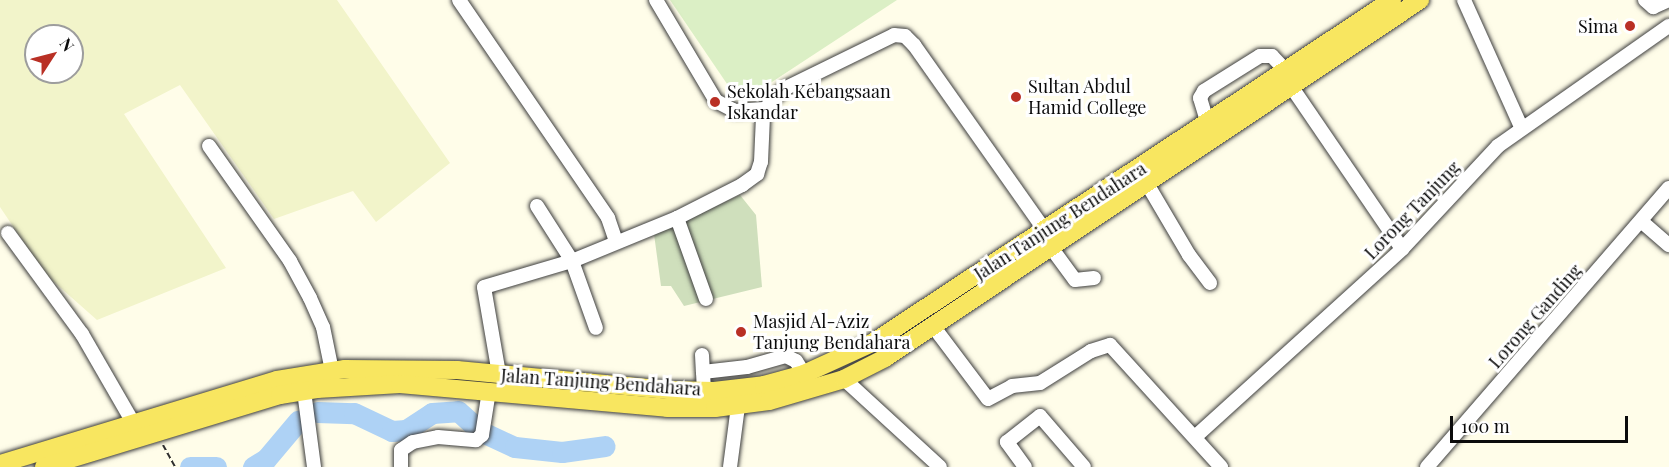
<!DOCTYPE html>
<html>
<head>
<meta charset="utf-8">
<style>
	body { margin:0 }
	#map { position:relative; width:1669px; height:467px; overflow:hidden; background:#fffde9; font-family:"Playfair Display",serif }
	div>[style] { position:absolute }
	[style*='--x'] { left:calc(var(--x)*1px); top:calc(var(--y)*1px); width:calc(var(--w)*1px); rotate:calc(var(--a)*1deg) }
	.farmland>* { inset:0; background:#f2f4ca }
	.cemetery>* { inset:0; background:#cfdfbc }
	.pitch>* { inset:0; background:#dbefc5 }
	.river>* { height:21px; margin:-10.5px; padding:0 10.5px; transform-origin:10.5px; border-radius:10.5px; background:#aed2f5 }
	.path>* { height:2px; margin-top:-1px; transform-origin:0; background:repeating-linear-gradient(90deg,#2d2d2d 0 6px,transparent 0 9px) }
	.roads { filter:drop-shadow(0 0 2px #3e3e3e) drop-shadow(0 0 2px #3e3e3e) }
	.minor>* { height:14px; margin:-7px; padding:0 7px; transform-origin:7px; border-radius:7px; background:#fff }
	.major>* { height:18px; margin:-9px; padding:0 9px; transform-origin:9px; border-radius:9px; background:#f8e660 }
	.dots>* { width:16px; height:16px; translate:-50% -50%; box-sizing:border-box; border:3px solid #fff; border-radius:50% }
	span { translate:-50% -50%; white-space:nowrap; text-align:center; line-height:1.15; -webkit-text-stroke:6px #fff; paint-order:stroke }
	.poi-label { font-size:18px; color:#0b0b0b }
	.right { translate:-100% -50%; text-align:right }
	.left { translate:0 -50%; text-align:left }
	.street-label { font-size:18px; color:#0b0b0b }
	.north { position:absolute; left:24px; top:24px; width:60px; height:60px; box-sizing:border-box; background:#fff; border:2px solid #9d9d9d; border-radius:50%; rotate:54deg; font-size:16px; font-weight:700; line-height:24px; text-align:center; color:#0b0b0b }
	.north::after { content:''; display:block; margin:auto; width:21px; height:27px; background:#b93025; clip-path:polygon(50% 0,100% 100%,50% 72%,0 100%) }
	.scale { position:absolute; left:1450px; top:416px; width:178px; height:27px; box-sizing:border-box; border:3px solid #0b0b0b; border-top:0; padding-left:8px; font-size:18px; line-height:21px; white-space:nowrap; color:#0b0b0b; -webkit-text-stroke:4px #fff; paint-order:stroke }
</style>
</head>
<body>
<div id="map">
	<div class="farmland">
		<div style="clip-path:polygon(evenodd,0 0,337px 0,450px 163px,376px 222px,353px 191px,274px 219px,180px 85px,124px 114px,226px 268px,97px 320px,45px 274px,0 207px,0 0,36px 36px,72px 36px,72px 72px,36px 72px,36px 36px)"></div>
	</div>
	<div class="cemetery">
		<div style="clip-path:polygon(740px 195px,756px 215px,762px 287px,684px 306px,671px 286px,661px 286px,654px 234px)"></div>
	</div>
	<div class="pitch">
		<div style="clip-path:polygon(670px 0,897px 0,740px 103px)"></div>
	</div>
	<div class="river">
		<div style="--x:317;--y:412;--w:37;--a:2"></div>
		<div style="--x:354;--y:413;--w:42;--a:25.3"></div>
		<div style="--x:392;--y:431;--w:14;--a:-4"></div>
		<div style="--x:406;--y:430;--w:31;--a:-33"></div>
		<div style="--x:432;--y:413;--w:26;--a:-4"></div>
		<div style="--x:458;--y:411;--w:30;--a:42"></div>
		<div style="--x:480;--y:431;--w:38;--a:25"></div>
		<div style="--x:515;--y:447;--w:47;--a:6.1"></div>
		<div style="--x:562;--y:452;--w:43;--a:-7.9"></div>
		<div style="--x:190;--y:467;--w:26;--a:0"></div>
		<div style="--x:253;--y:467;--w:15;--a:-32"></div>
		<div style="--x:266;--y:459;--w:50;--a:-49.9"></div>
	</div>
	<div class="path">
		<div style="--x:163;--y:445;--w:25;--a:61"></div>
	</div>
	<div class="roads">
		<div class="minor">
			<div style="--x:459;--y:0;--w:264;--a:55.6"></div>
			<div style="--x:608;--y:218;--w:24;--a:71"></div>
			<div style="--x:656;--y:0;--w:117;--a:59.3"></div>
			<div style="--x:716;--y:101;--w:21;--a:28"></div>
			<div style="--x:735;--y:111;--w:32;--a:-4"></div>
			<div style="--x:1464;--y:0;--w:139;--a:65.8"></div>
			<div style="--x:1645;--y:0;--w:11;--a:41"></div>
			<div style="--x:1653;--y:7;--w:17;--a:-24"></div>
			<div style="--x:1291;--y:86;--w:197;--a:55.7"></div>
			<div style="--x:1207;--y:121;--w:24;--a:-107"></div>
			<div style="--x:1200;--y:98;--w:8;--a:-60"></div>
			<div style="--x:1204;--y:91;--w:66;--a:-32"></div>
			<div style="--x:1260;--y:56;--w:12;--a:0"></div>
			<div style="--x:1272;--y:56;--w:19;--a:47"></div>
			<div style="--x:209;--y:146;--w:141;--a:54.8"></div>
			<div style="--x:290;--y:261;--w:42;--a:61.6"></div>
			<div style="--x:310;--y:298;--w:32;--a:66"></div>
			<div style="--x:323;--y:327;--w:45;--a:78.4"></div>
			<div style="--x:1146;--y:182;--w:85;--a:59.5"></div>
			<div style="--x:1189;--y:255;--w:35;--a:53"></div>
			<div style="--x:537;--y:206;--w:65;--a:57.5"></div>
			<div style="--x:572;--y:261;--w:71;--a:70.3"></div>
			<div style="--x:677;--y:218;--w:86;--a:70.3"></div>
			<div style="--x:1641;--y:221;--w:37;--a:41"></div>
			<div style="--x:8;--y:233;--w:125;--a:53.8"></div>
			<div style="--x:82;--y:334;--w:104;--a:60"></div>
			<div style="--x:1050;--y:246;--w:42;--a:53.7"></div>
			<div style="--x:1075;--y:280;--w:19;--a:-6"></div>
			<div style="--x:933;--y:326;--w:91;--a:53"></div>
			<div style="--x:988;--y:399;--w:27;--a:-28"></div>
			<div style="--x:1012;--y:386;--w:28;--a:-6"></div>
			<div style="--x:1040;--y:383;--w:60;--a:-32.1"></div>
			<div style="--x:1091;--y:351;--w:20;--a:-18"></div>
			<div style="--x:1110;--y:345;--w:165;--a:47.7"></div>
			<div style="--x:702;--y:355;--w:17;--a:87"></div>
			<div style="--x:499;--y:374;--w:88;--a:-99.8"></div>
			<div style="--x:484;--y:287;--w:92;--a:-16.5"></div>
			<div style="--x:572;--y:261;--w:113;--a:-22.3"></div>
			<div style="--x:677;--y:218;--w:73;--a:-26.9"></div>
			<div style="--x:742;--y:185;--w:19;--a:-36"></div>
			<div style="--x:757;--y:174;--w:13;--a:-72"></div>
			<div style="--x:761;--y:162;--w:45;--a:-87.5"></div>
			<div style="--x:763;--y:117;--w:19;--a:-65"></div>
			<div style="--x:771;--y:100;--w:19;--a:-39"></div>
			<div style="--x:786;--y:88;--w:120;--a:-26.1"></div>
			<div style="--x:894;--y:35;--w:11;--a:5"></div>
			<div style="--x:905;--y:36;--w:13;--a:45"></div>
			<div style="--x:914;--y:45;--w:225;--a:54.8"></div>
			<div style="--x:844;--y:379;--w:130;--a:42.5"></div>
			<div style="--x:304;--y:391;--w:77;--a:82.5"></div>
			<div style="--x:704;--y:391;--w:19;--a:-93"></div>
			<div style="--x:703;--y:372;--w:44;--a:-6.5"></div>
			<div style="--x:747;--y:367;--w:41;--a:-15.8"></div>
			<div style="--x:786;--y:356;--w:11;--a:27"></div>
			<div style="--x:796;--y:361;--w:15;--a:58"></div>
			<div style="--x:1195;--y:437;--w:280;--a:-42.2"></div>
			<div style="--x:1402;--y:249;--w:141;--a:-47"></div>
			<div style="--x:1498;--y:146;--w:209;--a:-35.1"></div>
			<div style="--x:401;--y:467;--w:17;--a:-90"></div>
			<div style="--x:401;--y:450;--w:14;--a:-34"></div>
			<div style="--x:413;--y:442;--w:25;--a:-11"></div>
			<div style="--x:438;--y:437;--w:38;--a:5"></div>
			<div style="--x:476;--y:440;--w:8;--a:-40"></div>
			<div style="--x:482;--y:435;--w:45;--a:-81"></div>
			<div style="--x:730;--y:467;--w:62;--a:-82.5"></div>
			<div style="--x:1025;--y:467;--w:31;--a:-126"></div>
			<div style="--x:1007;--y:442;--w:42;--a:-38.2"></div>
			<div style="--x:1040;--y:416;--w:67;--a:49.2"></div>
			<div style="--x:1427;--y:467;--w:369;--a:-49.1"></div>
		</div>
		<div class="major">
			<div style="--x:0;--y:464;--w:289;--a:-16.9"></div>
			<div style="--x:277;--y:380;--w:69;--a:-9.2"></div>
			<div style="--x:345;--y:369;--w:112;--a:0.5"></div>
			<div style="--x:457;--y:370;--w:212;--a:5.4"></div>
			<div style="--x:668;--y:390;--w:46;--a:1.2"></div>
			<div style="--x:714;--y:391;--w:50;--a:-6.8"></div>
			<div style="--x:764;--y:385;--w:41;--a:-15.4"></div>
			<div style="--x:804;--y:374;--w:77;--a:-24.6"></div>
			<div style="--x:874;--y:342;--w:621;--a:-33.43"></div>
			<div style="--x:44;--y:467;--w:247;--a:-17"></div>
			<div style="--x:280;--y:395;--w:37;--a:-9"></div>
			<div style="--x:317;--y:389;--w:83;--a:-3.4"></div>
			<div style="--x:400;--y:384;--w:268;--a:5.1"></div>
			<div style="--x:667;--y:408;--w:48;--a:0"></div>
			<div style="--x:715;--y:408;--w:54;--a:-7.4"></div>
			<div style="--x:769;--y:401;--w:78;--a:-16.3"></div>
			<div style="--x:844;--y:379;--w:46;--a:-27.1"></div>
			<div style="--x:885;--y:358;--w:644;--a:-33.79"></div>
		</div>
	</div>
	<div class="dots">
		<div style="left:1630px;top:26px;background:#b93025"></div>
		<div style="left:1016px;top:97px;background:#b93025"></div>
		<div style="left:715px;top:102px;background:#b93025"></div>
		<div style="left:741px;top:332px;background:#b93025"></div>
	</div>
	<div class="poi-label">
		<span class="right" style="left:1618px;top:26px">Sima</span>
		<span class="left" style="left:1028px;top:97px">Sultan Abdul<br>Hamid College</span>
		<span class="left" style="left:727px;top:102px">Sekolah Kebangsaan<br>Iskandar</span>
		<span class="left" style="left:753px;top:332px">Masjid Al-Aziz<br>Tanjung Bendahara</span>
	</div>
	<div class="street-label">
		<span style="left:1412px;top:210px;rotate:-46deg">Lorong Tanjung</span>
		<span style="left:1060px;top:221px;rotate:-33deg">Jalan Tanjung Bendahara</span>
		<span style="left:1535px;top:316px;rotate:-49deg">Lorong Ganding</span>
		<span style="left:601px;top:382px;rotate:4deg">Jalan Tanjung Bendahara</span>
	</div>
	<div class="north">N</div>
	<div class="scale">100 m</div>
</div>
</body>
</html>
